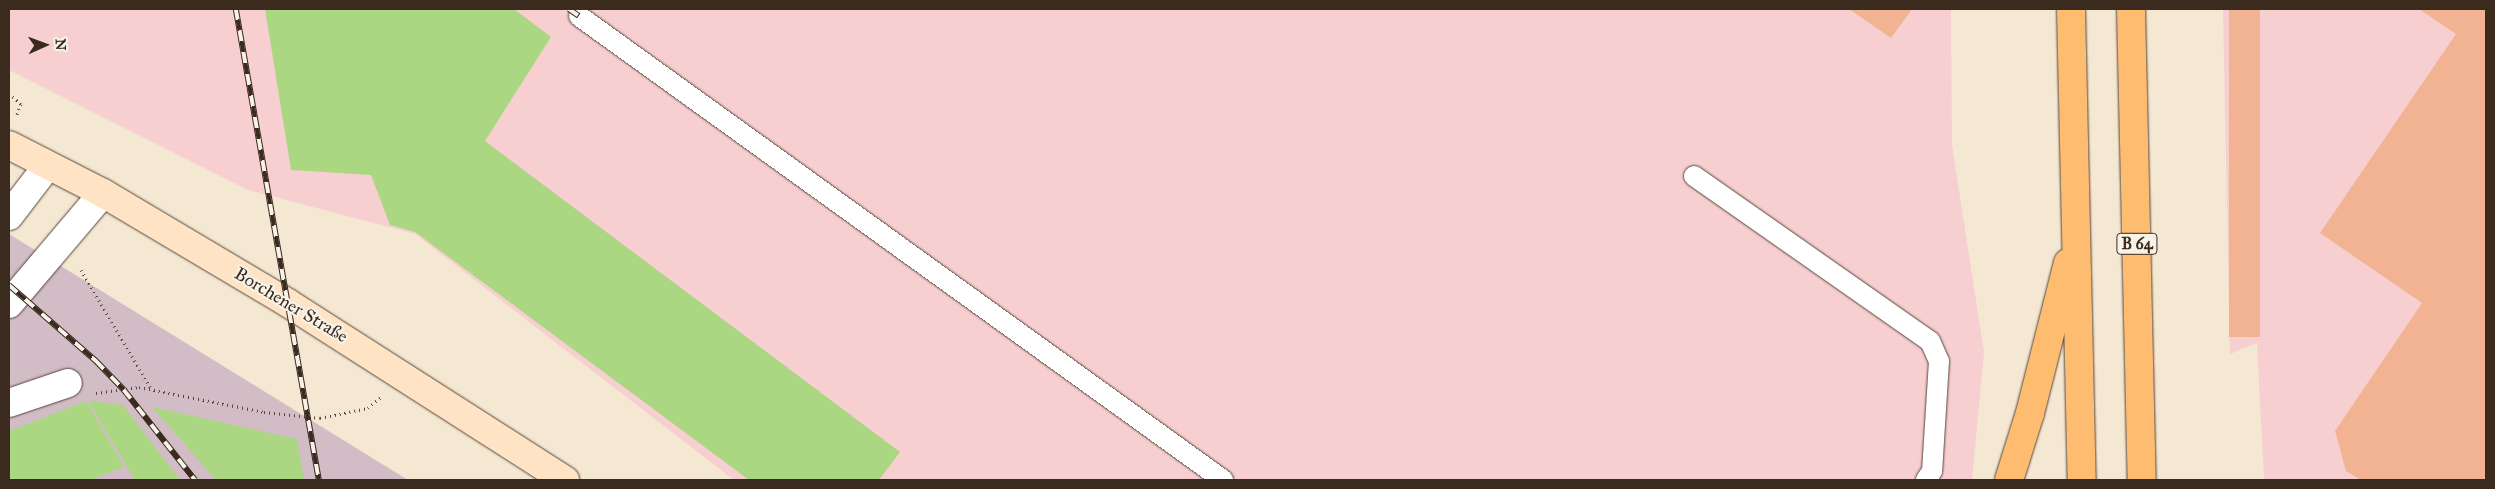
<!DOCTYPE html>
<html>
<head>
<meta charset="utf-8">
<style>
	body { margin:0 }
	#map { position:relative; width:2495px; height:489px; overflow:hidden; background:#f4e8d3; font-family:"IM FELL Great Primer",serif }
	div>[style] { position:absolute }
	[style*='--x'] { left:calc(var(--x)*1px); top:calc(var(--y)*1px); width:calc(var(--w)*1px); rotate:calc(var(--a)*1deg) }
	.built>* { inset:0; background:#f7cfd1 }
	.industrial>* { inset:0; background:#d2bdc6 }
	.green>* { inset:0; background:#acd782 }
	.building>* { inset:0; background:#f1b392; transform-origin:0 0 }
	.path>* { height:3px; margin-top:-1.5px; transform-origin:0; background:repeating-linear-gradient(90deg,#574639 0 1px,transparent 0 5px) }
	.roads { filter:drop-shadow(0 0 1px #574639) drop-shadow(0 0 1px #574639) }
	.lane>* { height:20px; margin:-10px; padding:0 10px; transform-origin:10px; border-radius:10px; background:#fff }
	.street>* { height:28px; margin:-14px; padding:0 14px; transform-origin:14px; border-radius:14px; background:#fff }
	.secondary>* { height:28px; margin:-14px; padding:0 14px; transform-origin:14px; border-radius:14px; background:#fee4c5 }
	.highway>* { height:28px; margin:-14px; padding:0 14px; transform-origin:14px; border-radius:14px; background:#fdbc6f }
	.rail>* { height:5.5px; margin-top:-2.75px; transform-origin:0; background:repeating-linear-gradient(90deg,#f7f3e8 0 11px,#3b2a1e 0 22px); box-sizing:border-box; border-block:1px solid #3b2a1e }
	span { translate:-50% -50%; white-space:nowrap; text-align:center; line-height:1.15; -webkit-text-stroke:4.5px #f7f3e8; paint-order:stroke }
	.shield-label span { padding:1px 4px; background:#f7f3e8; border:1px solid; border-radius:4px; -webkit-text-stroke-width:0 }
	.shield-label { font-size:16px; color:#3b2a1e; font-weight:700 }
	.street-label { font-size:18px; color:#3b2a1e }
	.frame { position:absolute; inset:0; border:10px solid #3b2a1e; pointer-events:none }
	.north { position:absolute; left:20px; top:20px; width:50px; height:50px; -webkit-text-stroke:4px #f7f3e8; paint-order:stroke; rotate:88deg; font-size:14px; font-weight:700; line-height:20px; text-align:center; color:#3b2a1e }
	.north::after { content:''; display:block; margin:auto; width:18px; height:22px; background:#3b2a1e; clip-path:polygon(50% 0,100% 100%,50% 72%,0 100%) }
</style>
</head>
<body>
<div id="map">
	<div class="built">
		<div style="clip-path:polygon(9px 9px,1951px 9px,1952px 145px,1984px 352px,1972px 480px,734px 480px,415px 234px,248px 190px,9px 70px)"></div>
		<div style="clip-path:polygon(2223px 9px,2486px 9px,2486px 480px,2264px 480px,2257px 343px,2230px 354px)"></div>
	</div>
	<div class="industrial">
		<div style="clip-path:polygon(9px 234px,408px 480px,9px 480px)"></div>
	</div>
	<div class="green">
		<div style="clip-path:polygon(265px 9px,514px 9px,551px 37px,485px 141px,900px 452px,879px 480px,749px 480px,415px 232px,390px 225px,371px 175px,291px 170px)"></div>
		<div style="clip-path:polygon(86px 401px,124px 467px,91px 480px,9px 480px,9px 431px)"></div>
		<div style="clip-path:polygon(88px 401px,123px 405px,180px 480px,135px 480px)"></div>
		<div style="clip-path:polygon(152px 407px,297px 439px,304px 480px,216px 480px)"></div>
	</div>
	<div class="building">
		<div style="clip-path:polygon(1849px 9px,1912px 9px,1891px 38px)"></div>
		<div style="left:2229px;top:9px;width:31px;height:328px"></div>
		<div style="clip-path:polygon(2419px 9px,2486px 9px,2486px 480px,2361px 480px,2346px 471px,2335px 431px,2422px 303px,2320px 233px,2456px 34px)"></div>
	</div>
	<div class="path">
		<div style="--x:9;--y:93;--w:16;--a:43"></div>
		<div style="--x:21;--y:104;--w:11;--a:112"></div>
		<div style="--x:81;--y:270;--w:139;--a:59.4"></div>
		<div style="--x:96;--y:393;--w:43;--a:-7.9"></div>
		<div style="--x:139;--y:387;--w:127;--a:11.3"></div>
		<div style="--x:264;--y:412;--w:56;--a:6.1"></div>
		<div style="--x:320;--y:418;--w:49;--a:-11.8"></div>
		<div style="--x:368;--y:408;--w:16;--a:-40"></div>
	</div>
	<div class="roads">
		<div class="lane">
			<div style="--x:579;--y:16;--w:794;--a:35.77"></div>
			<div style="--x:1694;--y:176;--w:288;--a:35"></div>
			<div style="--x:1930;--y:341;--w:22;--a:66"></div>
			<div style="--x:1939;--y:361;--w:110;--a:93.6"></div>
			<div style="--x:1932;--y:471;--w:11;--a:124"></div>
		</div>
		<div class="street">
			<div style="--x:9;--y:216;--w:64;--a:-52.6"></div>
			<div style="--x:9;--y:304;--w:145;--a:-49.7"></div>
			<div style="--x:9;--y:403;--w:62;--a:-18.7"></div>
		</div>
		<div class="secondary">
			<div style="--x:9;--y:145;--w:106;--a:27.1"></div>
			<div style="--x:103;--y:193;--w:215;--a:30.7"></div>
			<div style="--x:288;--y:303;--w:329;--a:32.6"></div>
		</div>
		<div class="highway">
			<div style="--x:2071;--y:9;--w:471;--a:88.7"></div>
			<div style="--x:2131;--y:9;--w:471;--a:88.7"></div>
			<div style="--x:2009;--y:480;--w:70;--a:-72.6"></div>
			<div style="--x:2030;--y:413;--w:155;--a:-75.8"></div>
		</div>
	</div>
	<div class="rail">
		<div style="--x:236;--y:9;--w:478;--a:80"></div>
		<div style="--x:569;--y:9;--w:12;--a:35"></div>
		<div style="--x:9;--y:285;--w:116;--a:41.1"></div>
		<div style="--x:96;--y:361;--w:40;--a:46"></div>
		<div style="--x:124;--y:390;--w:115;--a:51.7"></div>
	</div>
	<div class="shield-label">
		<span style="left:2137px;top:244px">B 64</span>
	</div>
	<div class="street-label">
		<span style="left:291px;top:305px;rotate:31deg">Borchener Straße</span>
	</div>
	<div class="frame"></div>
	<div class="north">N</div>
</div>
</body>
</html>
